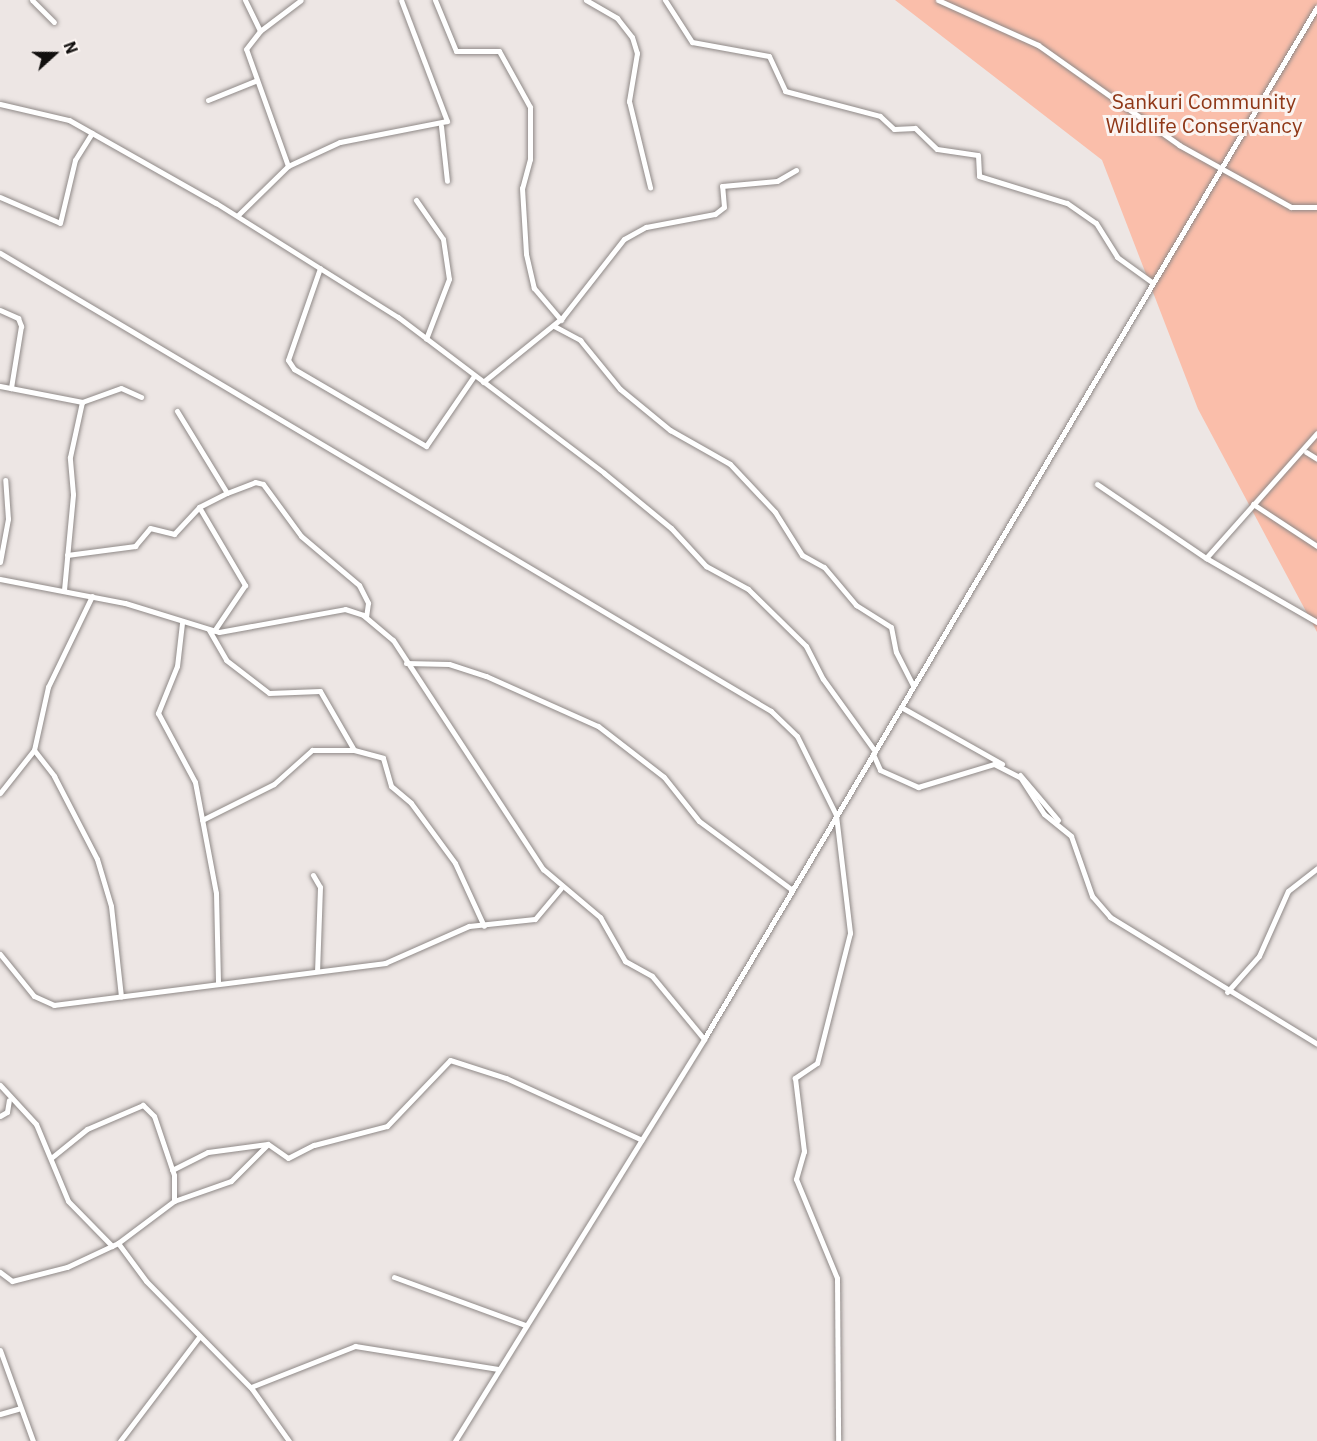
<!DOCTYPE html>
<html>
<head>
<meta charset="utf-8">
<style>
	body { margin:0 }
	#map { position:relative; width:1317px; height:1441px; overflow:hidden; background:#ede6e4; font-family:"IBM Plex Sans",sans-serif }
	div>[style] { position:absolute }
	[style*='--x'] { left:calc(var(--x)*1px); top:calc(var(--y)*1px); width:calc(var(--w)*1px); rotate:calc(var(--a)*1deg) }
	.green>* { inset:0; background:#fabeaa }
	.roads { filter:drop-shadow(0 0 2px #8f8987) drop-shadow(0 0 2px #8f8987) }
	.minor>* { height:5px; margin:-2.5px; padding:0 2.5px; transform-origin:2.5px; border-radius:2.5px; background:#fff }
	span { translate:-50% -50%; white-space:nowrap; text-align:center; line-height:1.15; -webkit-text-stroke:6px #fbf4f1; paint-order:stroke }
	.park-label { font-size:21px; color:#8f3717 }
	.north { position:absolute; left:24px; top:24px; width:60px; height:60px; -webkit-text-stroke:4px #fbf4f1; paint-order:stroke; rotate:69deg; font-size:16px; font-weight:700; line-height:24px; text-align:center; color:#110f0e }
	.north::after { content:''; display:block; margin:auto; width:21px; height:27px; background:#110f0e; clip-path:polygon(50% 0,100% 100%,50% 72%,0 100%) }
</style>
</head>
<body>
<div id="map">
	<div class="green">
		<div style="clip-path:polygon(895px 0,1317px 0,1317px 632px,1198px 409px,1102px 160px)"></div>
	</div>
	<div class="roads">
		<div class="minor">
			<div style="--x:32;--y:0;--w:31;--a:45"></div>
			<div style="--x:245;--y:0;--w:34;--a:64"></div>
			<div style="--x:435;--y:0;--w:55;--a:67.6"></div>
			<div style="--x:456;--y:51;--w:43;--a:0"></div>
			<div style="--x:499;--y:51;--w:64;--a:61"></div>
			<div style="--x:530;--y:107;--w:52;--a:90"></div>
			<div style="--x:530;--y:159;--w:30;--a:105"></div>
			<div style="--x:522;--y:188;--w:66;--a:86.5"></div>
			<div style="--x:526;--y:254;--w:35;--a:77"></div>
			<div style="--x:534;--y:288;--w:42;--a:49.8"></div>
			<div style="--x:586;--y:0;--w:36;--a:30"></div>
			<div style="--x:617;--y:18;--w:24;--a:52"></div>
			<div style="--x:632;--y:37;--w:17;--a:73"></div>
			<div style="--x:637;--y:53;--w:49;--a:99.5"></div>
			<div style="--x:629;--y:101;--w:89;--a:76.3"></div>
			<div style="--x:665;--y:0;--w:50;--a:57.3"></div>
			<div style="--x:692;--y:42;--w:78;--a:10.3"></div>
			<div style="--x:769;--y:56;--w:38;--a:65"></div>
			<div style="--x:785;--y:91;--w:98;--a:14.7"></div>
			<div style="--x:880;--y:116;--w:19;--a:43"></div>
			<div style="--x:894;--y:129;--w:21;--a:-3"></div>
			<div style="--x:915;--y:128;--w:30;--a:44"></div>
			<div style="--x:937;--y:149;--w:41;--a:8.3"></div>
			<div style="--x:978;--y:155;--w:21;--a:87"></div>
			<div style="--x:979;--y:176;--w:92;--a:17.1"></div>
			<div style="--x:1067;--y:203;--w:35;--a:35"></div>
			<div style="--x:1096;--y:223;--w:40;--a:58"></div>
			<div style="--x:1117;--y:257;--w:44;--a:35.8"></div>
			<div style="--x:938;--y:0;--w:110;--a:24.2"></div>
			<div style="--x:1038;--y:45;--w:173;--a:35.3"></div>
			<div style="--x:1179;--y:145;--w:128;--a:29"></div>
			<div style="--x:1291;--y:207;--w:26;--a:0"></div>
			<div style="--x:208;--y:100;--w:51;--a:-22"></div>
			<div style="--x:0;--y:104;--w:71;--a:13.1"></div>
			<div style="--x:69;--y:120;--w:169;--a:29.5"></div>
			<div style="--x:216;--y:203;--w:215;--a:32.1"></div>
			<div style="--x:398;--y:317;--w:258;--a:37.1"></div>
			<div style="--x:604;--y:473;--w:87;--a:39.4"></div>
			<div style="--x:671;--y:528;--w:52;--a:47.4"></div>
			<div style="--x:706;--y:566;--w:48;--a:28.7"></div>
			<div style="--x:748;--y:589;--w:81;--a:44.5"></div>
			<div style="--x:806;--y:646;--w:37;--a:63"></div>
			<div style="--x:823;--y:679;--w:89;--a:54.2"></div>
			<div style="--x:441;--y:126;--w:55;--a:83.8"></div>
			<div style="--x:288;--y:166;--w:124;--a:-109.7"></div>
			<div style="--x:246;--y:49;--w:23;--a:-52"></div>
			<div style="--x:260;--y:31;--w:51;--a:-37.1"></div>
			<div style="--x:0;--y:197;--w:65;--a:23.4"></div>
			<div style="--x:60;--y:223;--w:65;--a:-76.6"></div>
			<div style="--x:75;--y:160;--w:32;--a:-58"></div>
			<div style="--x:416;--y:200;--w:47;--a:55.3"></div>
			<div style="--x:443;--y:239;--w:40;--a:81.5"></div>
			<div style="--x:449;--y:279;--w:64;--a:111"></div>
			<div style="--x:238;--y:215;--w:70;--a:-44.4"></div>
			<div style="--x:288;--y:166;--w:57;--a:-24.8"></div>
			<div style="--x:340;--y:142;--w:109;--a:-11.1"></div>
			<div style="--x:447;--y:121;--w:129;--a:-110.8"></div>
			<div style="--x:0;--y:253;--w:897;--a:30.71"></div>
			<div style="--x:771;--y:711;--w:36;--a:44"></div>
			<div style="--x:797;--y:736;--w:88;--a:63.7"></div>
			<div style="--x:836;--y:815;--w:119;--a:83.2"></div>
			<div style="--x:850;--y:933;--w:134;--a:104.2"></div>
			<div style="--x:817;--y:1063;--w:27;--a:146"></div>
			<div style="--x:795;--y:1078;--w:74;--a:83"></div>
			<div style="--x:804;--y:1151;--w:29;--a:106"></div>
			<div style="--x:796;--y:1179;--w:107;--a:67.5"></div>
			<div style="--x:837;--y:1278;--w:163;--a:89.6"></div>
			<div style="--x:320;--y:268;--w:97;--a:109.2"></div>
			<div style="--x:288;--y:360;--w:11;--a:56"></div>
			<div style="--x:294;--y:369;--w:153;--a:30.3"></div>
			<div style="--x:426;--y:446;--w:85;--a:-55.6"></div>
			<div style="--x:0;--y:310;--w:20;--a:24"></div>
			<div style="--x:18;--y:318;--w:9;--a:69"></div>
			<div style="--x:21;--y:326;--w:63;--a:99.2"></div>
			<div style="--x:554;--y:326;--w:30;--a:28"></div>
			<div style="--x:580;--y:340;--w:63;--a:50.8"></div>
			<div style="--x:620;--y:389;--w:65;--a:39.4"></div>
			<div style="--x:670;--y:430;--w:69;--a:29.5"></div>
			<div style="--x:730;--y:464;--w:66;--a:46.8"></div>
			<div style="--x:775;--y:512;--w:51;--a:57.9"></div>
			<div style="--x:802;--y:555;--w:25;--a:29"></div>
			<div style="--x:824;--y:567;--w:50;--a:49.9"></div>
			<div style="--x:856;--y:605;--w:41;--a:32.2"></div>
			<div style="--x:891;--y:627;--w:25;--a:79"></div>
			<div style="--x:896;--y:652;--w:38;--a:63"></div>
			<div style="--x:483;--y:382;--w:102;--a:-39"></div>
			<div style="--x:562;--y:318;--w:100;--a:-51.9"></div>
			<div style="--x:624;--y:239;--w:25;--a:-29"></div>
			<div style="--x:646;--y:227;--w:70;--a:-10.7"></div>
			<div style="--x:715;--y:214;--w:11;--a:-38"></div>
			<div style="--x:724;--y:207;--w:21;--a:-95"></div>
			<div style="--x:722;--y:186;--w:55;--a:-5.2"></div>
			<div style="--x:777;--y:181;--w:22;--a:-30"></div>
			<div style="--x:0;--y:386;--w:84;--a:11"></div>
			<div style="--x:82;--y:402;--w:41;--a:-19.7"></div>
			<div style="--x:121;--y:388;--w:22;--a:24"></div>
			<div style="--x:177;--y:411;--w:96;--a:58.6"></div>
			<div style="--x:227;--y:493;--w:30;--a:-21"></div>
			<div style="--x:255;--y:482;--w:8;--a:14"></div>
			<div style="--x:263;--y:484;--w:64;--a:53.8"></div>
			<div style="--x:301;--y:536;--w:76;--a:40.2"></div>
			<div style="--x:359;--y:585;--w:20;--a:63"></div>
			<div style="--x:368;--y:603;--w:14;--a:98"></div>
			<div style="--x:1306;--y:452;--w:13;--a:32"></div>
			<div style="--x:1097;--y:484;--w:132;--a:34.2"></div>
			<div style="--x:1206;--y:558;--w:128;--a:30"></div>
			<div style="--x:1253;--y:504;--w:77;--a:33.3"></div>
			<div style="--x:199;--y:507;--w:91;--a:59.5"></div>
			<div style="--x:245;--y:585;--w:55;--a:124"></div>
			<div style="--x:67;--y:555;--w:69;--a:-7.5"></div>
			<div style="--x:135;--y:546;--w:23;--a:-50"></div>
			<div style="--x:150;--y:528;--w:25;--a:14"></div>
			<div style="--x:174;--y:534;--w:37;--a:-47"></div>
			<div style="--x:199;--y:507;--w:31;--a:-27"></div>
			<div style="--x:1206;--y:558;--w:167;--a:-48.4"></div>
			<div style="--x:0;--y:562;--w:44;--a:-79.5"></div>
			<div style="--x:8;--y:519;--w:39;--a:-94"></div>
			<div style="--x:0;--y:579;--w:127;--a:10.9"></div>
			<div style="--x:125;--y:603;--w:98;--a:17.1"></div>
			<div style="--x:219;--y:632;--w:128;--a:-10.3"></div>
			<div style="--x:345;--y:609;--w:19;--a:18"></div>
			<div style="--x:363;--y:615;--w:39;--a:40"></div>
			<div style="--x:393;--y:640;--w:274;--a:56.8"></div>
			<div style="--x:543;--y:869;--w:75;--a:40.1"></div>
			<div style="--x:600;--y:917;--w:51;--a:60.4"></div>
			<div style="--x:625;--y:961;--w:31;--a:29"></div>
			<div style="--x:652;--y:976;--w:82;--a:50.5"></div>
			<div style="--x:64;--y:590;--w:96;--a:-84.6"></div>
			<div style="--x:73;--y:494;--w:37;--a:-95"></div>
			<div style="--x:70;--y:457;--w:56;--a:-77.7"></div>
			<div style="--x:182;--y:623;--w:43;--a:96.6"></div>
			<div style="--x:177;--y:666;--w:51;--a:112"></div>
			<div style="--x:158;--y:713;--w:78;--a:61.8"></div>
			<div style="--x:195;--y:782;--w:113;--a:79.3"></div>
			<div style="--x:216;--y:893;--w:90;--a:88.7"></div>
			<div style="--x:209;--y:630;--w:34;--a:60"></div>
			<div style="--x:226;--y:660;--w:54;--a:37.5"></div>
			<div style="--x:269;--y:693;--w:51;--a:-2.2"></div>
			<div style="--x:320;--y:691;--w:68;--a:60"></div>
			<div style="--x:354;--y:750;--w:30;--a:15"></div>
			<div style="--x:383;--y:758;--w:29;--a:74"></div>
			<div style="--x:391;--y:786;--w:26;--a:40"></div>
			<div style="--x:411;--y:803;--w:74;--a:53.7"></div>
			<div style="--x:455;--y:863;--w:69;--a:65.3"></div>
			<div style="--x:406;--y:663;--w:43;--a:1.3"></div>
			<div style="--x:449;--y:664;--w:39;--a:18"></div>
			<div style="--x:486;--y:676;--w:123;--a:24.1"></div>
			<div style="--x:598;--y:726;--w:83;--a:37.7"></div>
			<div style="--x:664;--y:777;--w:56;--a:51.5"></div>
			<div style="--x:699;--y:821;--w:114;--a:36.5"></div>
			<div style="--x:901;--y:707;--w:116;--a:29.4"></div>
			<div style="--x:34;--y:750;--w:33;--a:52"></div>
			<div style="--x:54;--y:776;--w:93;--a:62.6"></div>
			<div style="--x:97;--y:859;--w:49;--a:73.4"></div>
			<div style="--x:111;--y:906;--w:91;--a:83.7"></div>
			<div style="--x:873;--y:754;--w:17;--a:66"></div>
			<div style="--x:880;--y:770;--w:42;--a:24.1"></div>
			<div style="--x:918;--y:787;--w:79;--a:-16.8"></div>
			<div style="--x:994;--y:764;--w:29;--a:27"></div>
			<div style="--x:1020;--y:777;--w:44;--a:57"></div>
			<div style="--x:1044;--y:814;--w:35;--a:39"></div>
			<div style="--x:1071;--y:836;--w:64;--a:70.7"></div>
			<div style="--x:1092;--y:896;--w:28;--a:49"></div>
			<div style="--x:1110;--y:917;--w:243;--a:31.5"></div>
			<div style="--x:1020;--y:775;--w:59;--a:49.8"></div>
			<div style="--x:0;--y:793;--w:55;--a:-51.7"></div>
			<div style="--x:34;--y:750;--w:65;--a:-77.5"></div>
			<div style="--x:48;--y:687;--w:101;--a:-64.2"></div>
			<div style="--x:202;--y:820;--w:80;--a:-26.6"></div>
			<div style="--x:274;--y:784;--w:51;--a:-41.8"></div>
			<div style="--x:312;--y:750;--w:42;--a:0"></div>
			<div style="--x:313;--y:875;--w:14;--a:60"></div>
			<div style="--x:320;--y:887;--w:84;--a:92"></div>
			<div style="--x:0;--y:954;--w:54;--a:51"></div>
			<div style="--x:34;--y:996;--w:22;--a:24"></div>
			<div style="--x:54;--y:1005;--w:334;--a:-7.2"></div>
			<div style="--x:385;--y:963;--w:92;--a:-23.8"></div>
			<div style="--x:469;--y:926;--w:66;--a:-6.1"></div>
			<div style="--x:535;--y:919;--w:40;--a:-50"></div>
			<div style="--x:1227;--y:992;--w:48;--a:-48.4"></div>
			<div style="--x:1259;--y:956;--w:71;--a:-66"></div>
			<div style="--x:1288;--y:891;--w:37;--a:-38"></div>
			<div style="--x:0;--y:1085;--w:53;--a:47.3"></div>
			<div style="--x:36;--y:1124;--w:83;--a:67.4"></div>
			<div style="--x:68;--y:1201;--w:63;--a:45.6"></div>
			<div style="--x:0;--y:1116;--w:8;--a:-30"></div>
			<div style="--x:7;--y:1112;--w:12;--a:-81"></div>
			<div style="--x:268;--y:1144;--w:24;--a:35"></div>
			<div style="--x:288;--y:1158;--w:29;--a:-27"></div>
			<div style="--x:314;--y:1145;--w:75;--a:-14.6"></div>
			<div style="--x:387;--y:1126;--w:91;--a:-46.3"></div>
			<div style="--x:450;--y:1060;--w:59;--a:17.8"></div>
			<div style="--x:506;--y:1078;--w:149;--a:24.5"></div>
			<div style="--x:172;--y:1170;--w:40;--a:-26.6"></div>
			<div style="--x:208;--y:1152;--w:60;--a:-7.7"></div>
			<div style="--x:174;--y:1201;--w:60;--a:-19.3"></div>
			<div style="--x:231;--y:1181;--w:52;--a:-45"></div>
			<div style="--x:118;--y:1243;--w:47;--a:53.6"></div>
			<div style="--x:146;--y:1281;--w:151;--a:45.5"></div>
			<div style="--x:252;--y:1389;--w:64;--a:54.6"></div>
			<div style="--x:0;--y:1272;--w:15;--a:37"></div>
			<div style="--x:12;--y:1281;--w:57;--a:-14.3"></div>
			<div style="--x:67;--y:1267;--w:56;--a:-25.2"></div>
			<div style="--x:118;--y:1243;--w:70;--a:-36.9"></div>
			<div style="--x:174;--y:1201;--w:26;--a:-90"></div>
			<div style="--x:174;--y:1175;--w:62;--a:-108.7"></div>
			<div style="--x:154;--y:1116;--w:16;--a:-135"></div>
			<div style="--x:143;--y:1105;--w:61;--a:156.8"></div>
			<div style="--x:87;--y:1129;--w:46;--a:141.1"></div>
			<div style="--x:394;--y:1277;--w:140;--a:20.1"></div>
			<div style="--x:0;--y:1350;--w:97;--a:70.1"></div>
			<div style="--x:251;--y:1387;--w:112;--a:-21.5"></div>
			<div style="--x:355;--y:1346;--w:145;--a:9.1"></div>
			<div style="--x:0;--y:1414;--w:19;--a:-16"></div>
			<div style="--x:120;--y:1441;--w:131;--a:-52.8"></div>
			<div style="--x:455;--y:1441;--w:473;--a:-58.2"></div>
			<div style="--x:704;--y:1039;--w:1200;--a:-59.29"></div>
		</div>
	</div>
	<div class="park-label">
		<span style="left:1204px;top:113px">Sankuri Community<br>Wildlife Conservancy</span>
	</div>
	<div class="north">N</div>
</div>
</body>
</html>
